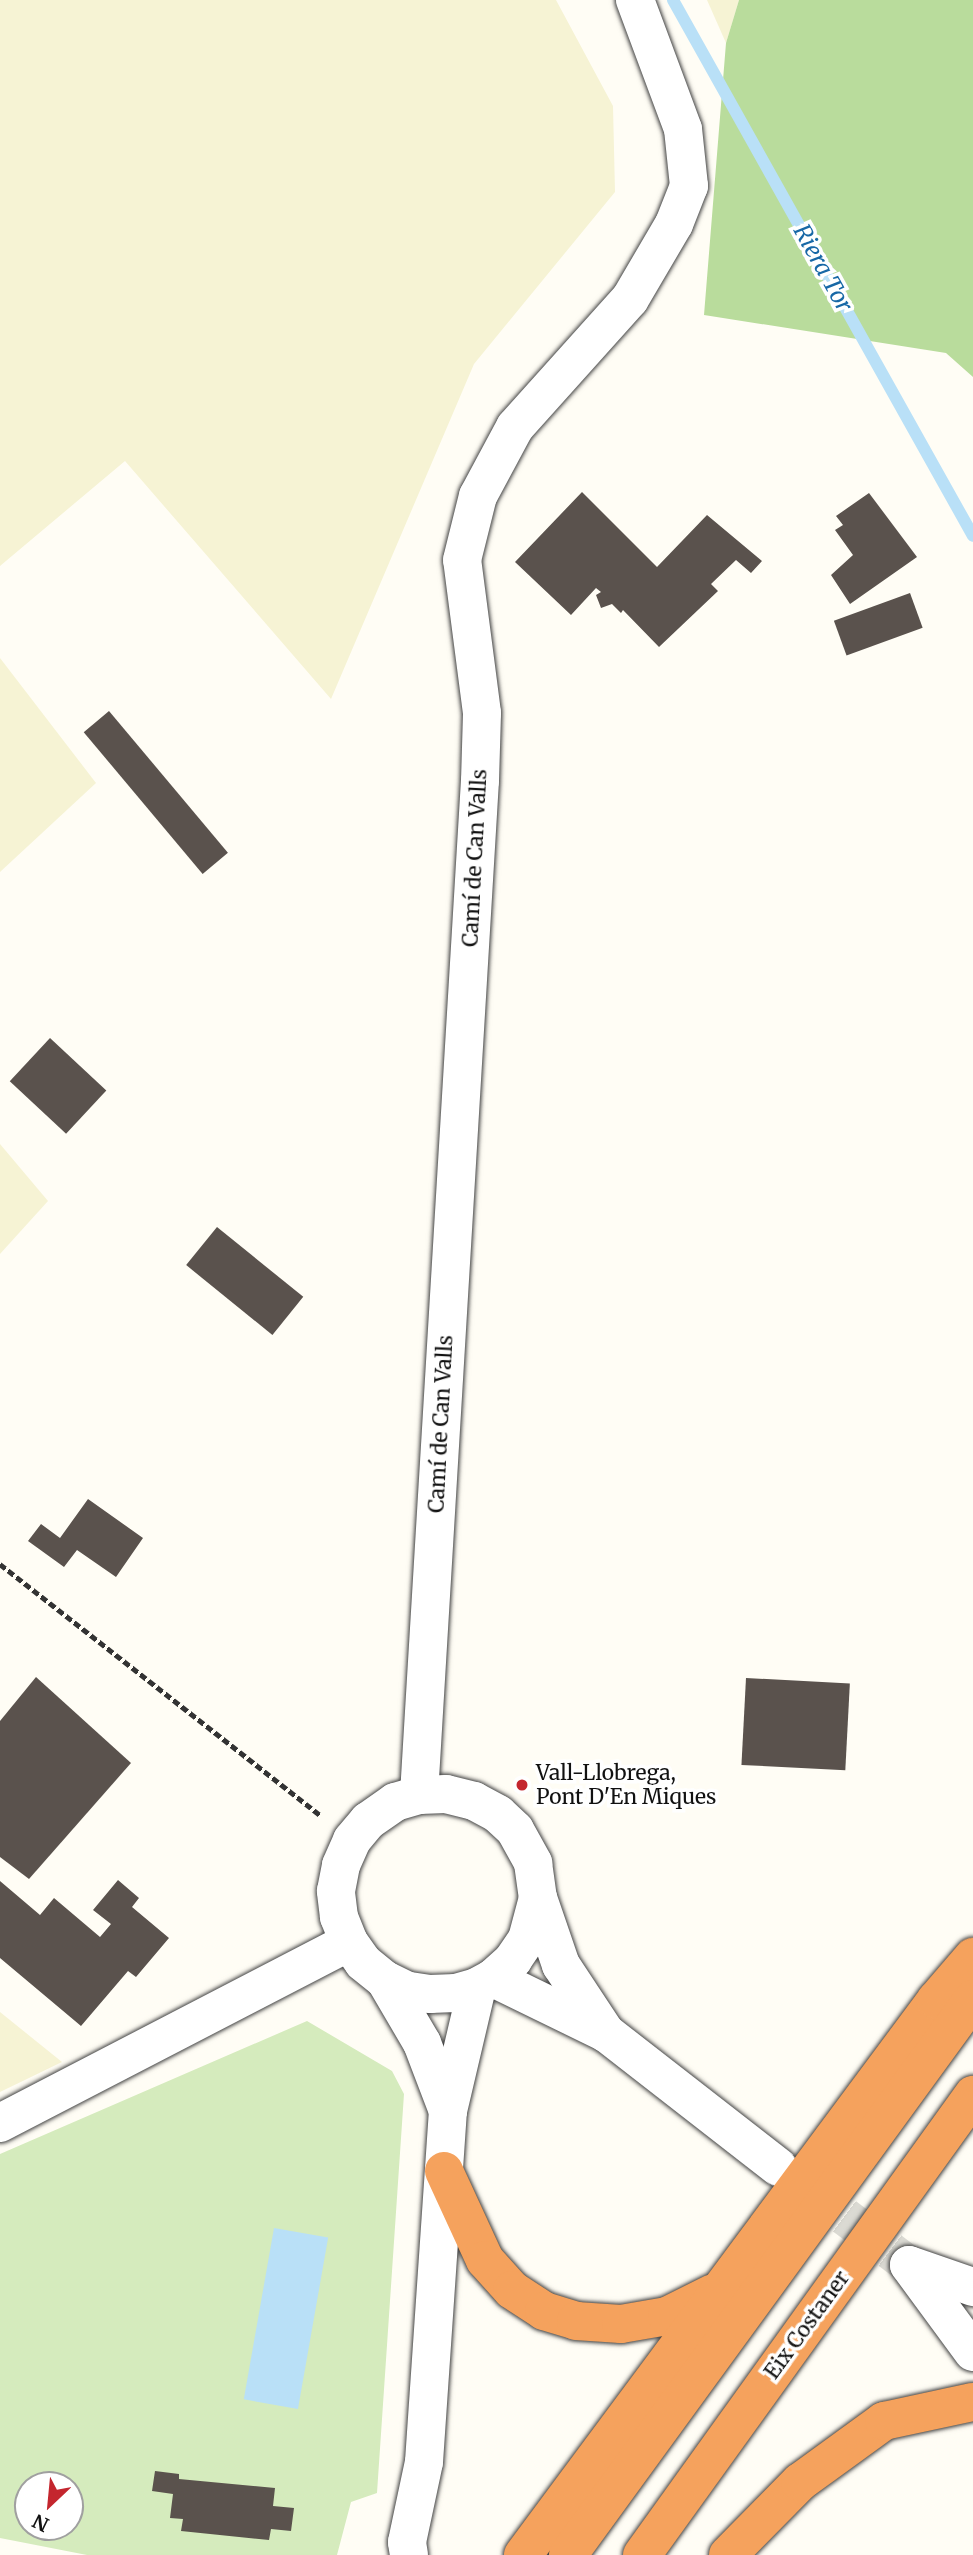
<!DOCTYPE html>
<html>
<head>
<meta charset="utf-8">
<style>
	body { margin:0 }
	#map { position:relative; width:973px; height:2555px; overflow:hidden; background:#fffdf5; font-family:Merriweather,serif }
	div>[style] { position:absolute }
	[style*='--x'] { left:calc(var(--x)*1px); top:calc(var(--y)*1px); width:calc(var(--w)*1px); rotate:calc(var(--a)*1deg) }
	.farmland>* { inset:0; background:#f6f3d4 }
	.green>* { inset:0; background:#d5ebbd }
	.forest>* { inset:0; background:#b9dc9c }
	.water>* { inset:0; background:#b9e0f7; transform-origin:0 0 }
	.stream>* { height:12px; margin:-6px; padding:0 6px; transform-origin:6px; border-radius:6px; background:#b9e0f7 }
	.building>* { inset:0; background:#5a524d; transform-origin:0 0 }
	.minor-tunnel>* { height:38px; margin-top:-19px; transform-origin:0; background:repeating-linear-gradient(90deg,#dbdad3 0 38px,transparent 0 57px) }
	.path>* { height:4.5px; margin-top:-2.25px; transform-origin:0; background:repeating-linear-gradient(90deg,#333 0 7px,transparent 0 10.5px) }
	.roads { filter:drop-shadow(0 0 2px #444) drop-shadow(0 0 2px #444) }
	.minor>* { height:38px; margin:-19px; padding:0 19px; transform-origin:19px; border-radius:19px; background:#fff }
	.highway>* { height:38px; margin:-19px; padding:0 19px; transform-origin:19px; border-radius:19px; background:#f5a25d }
	.dots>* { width:19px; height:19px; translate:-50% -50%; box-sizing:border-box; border:4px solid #fff; border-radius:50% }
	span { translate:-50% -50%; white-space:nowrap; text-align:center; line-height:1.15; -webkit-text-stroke:7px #fff; paint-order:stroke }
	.street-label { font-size:21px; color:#111 }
	.poi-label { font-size:21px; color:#111 }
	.left { translate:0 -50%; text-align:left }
	.water-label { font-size:23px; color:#1768a6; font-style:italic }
	.north { position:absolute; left:14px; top:2471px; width:70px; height:70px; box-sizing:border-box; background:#fff; border:2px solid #a0a0a0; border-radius:50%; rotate:206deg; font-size:19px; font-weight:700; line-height:28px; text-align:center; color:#111 }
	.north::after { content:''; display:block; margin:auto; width:24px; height:32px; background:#c4262e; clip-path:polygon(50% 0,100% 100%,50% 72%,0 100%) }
</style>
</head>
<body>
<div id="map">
	<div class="farmland">
		<div style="clip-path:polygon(0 0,556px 0,613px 106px,615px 192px,474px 364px,331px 699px,125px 461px,0 566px)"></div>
		<div style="clip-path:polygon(707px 0,739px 0,726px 43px)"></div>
		<div style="clip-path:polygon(0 658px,96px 783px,0 872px)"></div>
		<div style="clip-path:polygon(0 1144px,48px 1201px,0 1254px)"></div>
		<div style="clip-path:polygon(0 2012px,62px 2062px,0 2092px)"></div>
	</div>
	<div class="green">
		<div style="clip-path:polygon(evenodd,307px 2021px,392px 2071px,404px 2094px,377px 2493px,351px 2502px,337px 2555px,87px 2555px,0 2538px,0 2154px,307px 2021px,28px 2485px,70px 2485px,70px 2527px,28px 2527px,28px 2485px)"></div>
	</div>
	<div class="forest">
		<div style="clip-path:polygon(739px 0,973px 0,973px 377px,946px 353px,704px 315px,726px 43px)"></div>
	</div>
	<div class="water">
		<div style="left:274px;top:2228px;width:55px;height:174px;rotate:10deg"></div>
	</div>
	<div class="stream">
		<div style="--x:673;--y:0;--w:614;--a:60.76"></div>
	</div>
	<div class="building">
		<div style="clip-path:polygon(582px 492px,657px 567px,707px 515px,762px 561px,751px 573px,736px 560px,711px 584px,718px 591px,659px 647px,623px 610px,621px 613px,612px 604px,601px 608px,596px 595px,601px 592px,596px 588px,571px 615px,515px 562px)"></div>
		<div style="clip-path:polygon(869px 493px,917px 557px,850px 604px,831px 575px,853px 555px,835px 530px,843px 525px,836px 516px)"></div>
		<div style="left:910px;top:593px;width:37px;height:81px;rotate:70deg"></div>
		<div style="left:109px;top:711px;width:185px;height:33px;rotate:50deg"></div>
		<div style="left:50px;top:1038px;width:77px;height:59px;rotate:43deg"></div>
		<div style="left:217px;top:1227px;width:111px;height:49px;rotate:39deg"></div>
		<div style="clip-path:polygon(88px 1499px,143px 1538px,116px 1577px,77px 1550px,64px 1567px,28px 1541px,41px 1524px,60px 1538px)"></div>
		<div style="clip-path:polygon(36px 1677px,131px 1763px,29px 1879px,0 1857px,0 1721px)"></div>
		<div style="left:746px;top:1678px;width:104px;height:87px;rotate:3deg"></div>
		<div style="clip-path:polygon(118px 1880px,139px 1898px,132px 1907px,169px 1938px,136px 1977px,128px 1971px,81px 2026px,0 1958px,0 1881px,40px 1915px,54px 1898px,100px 1937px,111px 1924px,93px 1910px)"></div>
		<div style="clip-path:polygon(155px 2471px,179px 2474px,179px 2479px,275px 2488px,273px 2506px,294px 2508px,291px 2531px,271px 2529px,269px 2540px,181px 2531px,183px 2519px,170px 2518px,173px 2494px,152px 2491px)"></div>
	</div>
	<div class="minor-tunnel">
		<div style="--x:799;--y:2182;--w:138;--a:37"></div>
	</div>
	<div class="path">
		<div style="--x:0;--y:1564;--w:408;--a:38.1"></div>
	</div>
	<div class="roads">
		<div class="minor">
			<div style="--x:419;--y:1795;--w:1016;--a:-86.56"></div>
			<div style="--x:480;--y:781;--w:68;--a:-88.3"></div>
			<div style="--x:482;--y:713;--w:154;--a:-97.4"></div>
			<div style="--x:462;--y:560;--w:66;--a:-76"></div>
			<div style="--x:478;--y:496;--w:78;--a:-61.8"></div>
			<div style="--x:515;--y:427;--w:172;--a:-48.1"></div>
			<div style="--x:630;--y:299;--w:87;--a:-59.6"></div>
			<div style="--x:674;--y:224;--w:41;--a:-68.5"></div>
			<div style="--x:689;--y:186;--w:57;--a:-96"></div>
			<div style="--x:683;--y:129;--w:138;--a:-110.4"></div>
			<div style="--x:538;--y:1898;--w:42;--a:105"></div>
			<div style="--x:527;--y:1939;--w:25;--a:124"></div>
			<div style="--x:513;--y:1960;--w:27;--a:138"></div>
			<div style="--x:493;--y:1978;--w:18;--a:151"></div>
			<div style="--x:477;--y:1987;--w:22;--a:164"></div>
			<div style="--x:456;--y:1993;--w:26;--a:178"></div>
			<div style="--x:430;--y:1994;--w:22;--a:-172"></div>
			<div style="--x:408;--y:1991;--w:25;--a:-154"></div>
			<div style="--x:385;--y:1980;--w:28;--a:-141"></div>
			<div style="--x:363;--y:1962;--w:24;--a:-125"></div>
			<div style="--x:349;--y:1942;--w:27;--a:-112"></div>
			<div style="--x:339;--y:1917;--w:26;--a:-97"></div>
			<div style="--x:336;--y:1891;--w:26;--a:-79"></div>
			<div style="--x:341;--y:1865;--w:27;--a:-66"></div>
			<div style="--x:352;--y:1840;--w:25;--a:-50"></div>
			<div style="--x:368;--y:1821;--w:33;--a:-35"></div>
			<div style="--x:395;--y:1802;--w:25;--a:-16"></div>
			<div style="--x:419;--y:1795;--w:27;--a:-2"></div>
			<div style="--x:446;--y:1794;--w:29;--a:14"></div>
			<div style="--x:474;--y:1801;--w:27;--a:28"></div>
			<div style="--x:498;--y:1814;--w:23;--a:43"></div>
			<div style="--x:515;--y:1830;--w:38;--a:61"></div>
			<div style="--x:533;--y:1863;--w:35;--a:82"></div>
			<div style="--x:538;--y:1898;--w:71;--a:71.1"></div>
			<div style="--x:561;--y:1965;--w:82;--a:56.5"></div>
			<div style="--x:493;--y:1978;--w:126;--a:26"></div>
			<div style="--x:606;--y:2033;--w:218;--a:37.9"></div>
			<div style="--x:385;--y:1980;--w:73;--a:59.6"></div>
			<div style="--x:422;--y:2043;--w:73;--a:69.1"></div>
			<div style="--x:0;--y:2123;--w:393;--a:-27.4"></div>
			<div style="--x:909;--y:2265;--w:108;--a:53.7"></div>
			<div style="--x:909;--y:2265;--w:68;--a:19"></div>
			<div style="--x:409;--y:2555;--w:13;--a:-99"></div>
			<div style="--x:407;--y:2542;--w:82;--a:-78"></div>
			<div style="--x:424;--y:2462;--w:352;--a:-86.1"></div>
			<div style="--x:448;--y:2111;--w:127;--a:-76.8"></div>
		</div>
		<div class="highway">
			<div style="--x:444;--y:2171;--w:98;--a:65.3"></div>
			<div style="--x:485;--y:2260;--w:40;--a:48"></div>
			<div style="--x:512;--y:2290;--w:38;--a:33"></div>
			<div style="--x:544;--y:2311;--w:34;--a:17"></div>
			<div style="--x:576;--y:2321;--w:45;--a:3.8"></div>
			<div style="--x:621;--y:2324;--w:47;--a:-9.9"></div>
			<div style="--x:667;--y:2316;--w:51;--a:-26.6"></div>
			<div style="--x:523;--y:2555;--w:692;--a:-53.35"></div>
			<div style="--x:936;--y:2000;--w:57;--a:-49.3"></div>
			<div style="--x:568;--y:2555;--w:688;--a:-53.93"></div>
			<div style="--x:642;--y:2555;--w:567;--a:-54.26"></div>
			<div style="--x:728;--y:2555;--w:103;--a:-45.4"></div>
			<div style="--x:800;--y:2482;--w:104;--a:-36"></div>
			<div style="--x:884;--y:2421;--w:91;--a:-12.1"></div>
		</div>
	</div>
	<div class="dots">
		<div style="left:522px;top:1785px;background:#c4262e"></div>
	</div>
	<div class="street-label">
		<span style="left:475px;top:858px;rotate:-87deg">Camí de Can Valls</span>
		<span style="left:441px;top:1424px;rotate:-87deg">Camí de Can Valls</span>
		<span style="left:807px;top:2325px;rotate:-54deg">Eix Costaner</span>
	</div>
	<div class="poi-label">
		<span class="left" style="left:536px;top:1785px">Vall-Llobrega,<br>Pont D'En Miques</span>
	</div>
	<div class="water-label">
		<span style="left:823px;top:268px;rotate:61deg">Riera Tor</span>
	</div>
	<div class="north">N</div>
</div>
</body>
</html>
